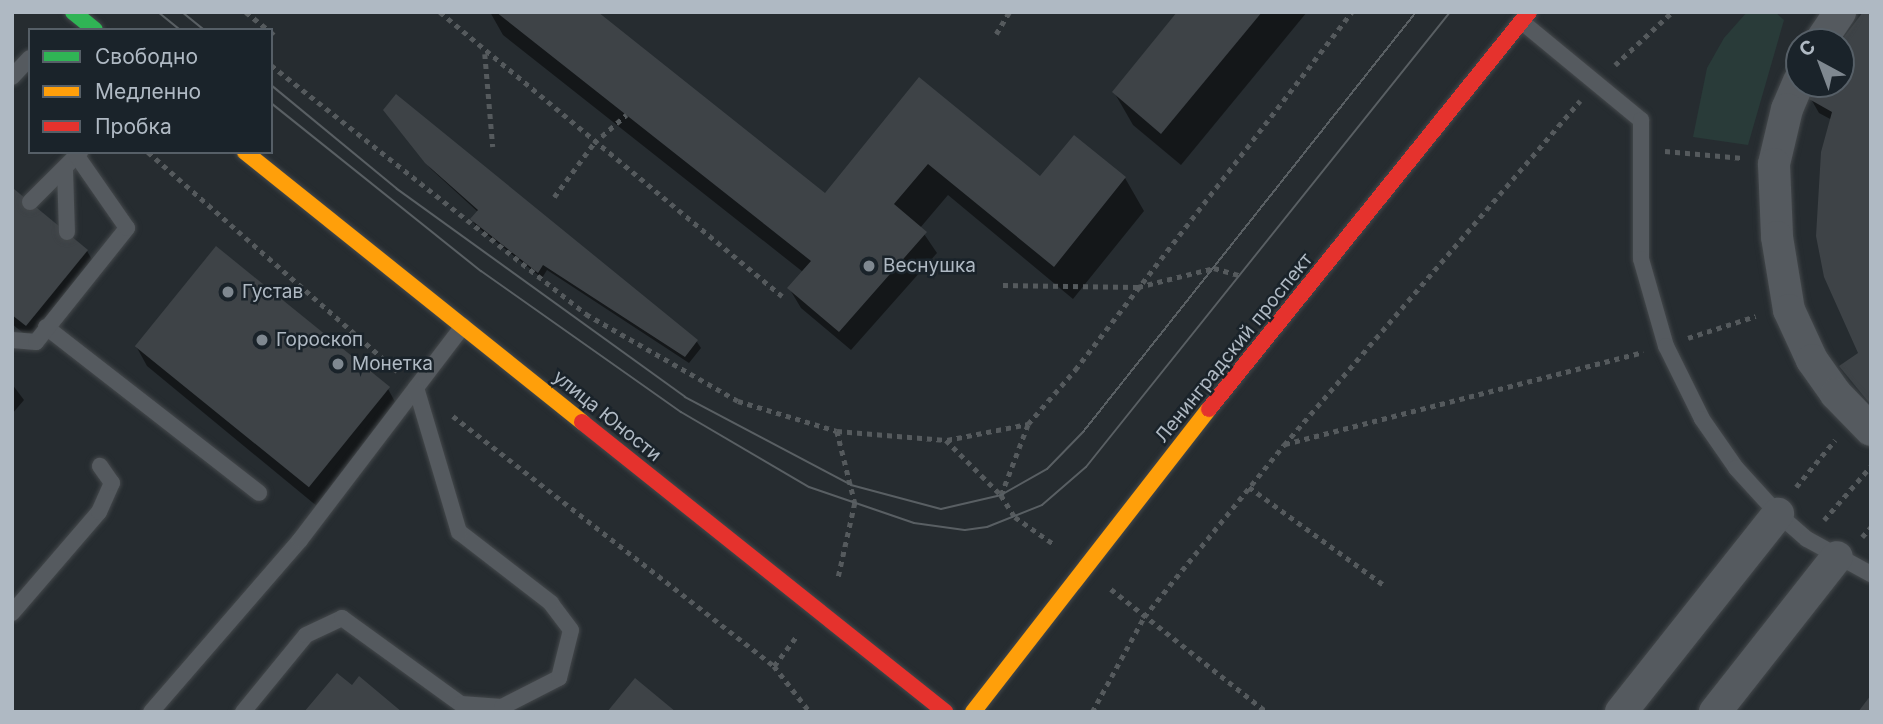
<!DOCTYPE html>
<html>
<head>
<meta charset="utf-8">
<style>
	body { margin:0 }
	#map { position:relative; width:1883px; height:724px; overflow:hidden; background:#262c30; font-family:Inter,sans-serif }
	div>[style] { position:absolute }
	[style*='--x'] { left:calc(var(--x)*1px); top:calc(var(--y)*1px); width:calc(var(--w)*1px); rotate:calc(var(--a)*1deg) }
	.green>* { inset:0; background:#293b39 }
	.shadow>* { inset:0; background:#0007 }
	.building>* { inset:0; background:#3e4347; transform-origin:0 0 }
	.path>* { height:4.5px; margin-top:-2.25px; transform-origin:0; background:repeating-linear-gradient(90deg,#555a5d 0 5px,transparent 0 10px) }
	.roads { filter:drop-shadow(0 0 2px #44484b) drop-shadow(0 0 2px #44484b) }
	.lane>* { height:16px; margin:-8px; padding:0 8px; transform-origin:8px; border-radius:8px; background:#555a5f }
	.street>* { height:32px; margin:-16px; padding:0 16px; transform-origin:16px; border-radius:16px; background:#555a5f }
	.fast>* { height:16px; margin:-8px; padding:0 8px; transform-origin:8px; border-radius:8px; background:#30b455 }
	.slow>* { height:16px; margin:-8px; padding:0 8px; transform-origin:8px; border-radius:8px; background:#ff9f0a }
	.jam>* { height:16px; margin:-8px; padding:0 8px; transform-origin:8px; border-radius:8px; background:#e5322d }
	.tram>* { height:2px; margin:-1px; padding:0 1px; transform-origin:1px; border-radius:1px; background:#595f63 }
	.dots>* { width:19px; height:19px; translate:-50% -50%; box-sizing:border-box; border:4px solid #1a232a; border-radius:50% }
	span { translate:-50% -50%; white-space:nowrap; text-align:center; line-height:1.15; -webkit-text-stroke:5px #1a232a; paint-order:stroke }
	.poi-label { font-size:19px; color:#afb9c3 }
	.left { translate:0 -50%; text-align:left }
	.street-label { font-size:19px; color:#afb9c3 }
	.frame { position:absolute; inset:0; border:14px solid #afb9c3; pointer-events:none }
	.legend { position:absolute; left:28px; top:28px; width:245px; height:126px; box-sizing:border-box; background:#1a232a; border:2px solid #565f67; margin:0; padding:9px 12px; list-style:none; font-size:21px; color:#afb9c3 }
	.legend li { display:flex; align-items:center; gap:14px; height:35px }
	.legend b { width:35px; border:2px solid #565f67 }
	.north { position:absolute; left:1785px; top:28px; width:70px; height:70px; box-sizing:border-box; background:#1a232a; border:2px solid #565f67; border-radius:50%; rotate:319deg; font-size:19px; font-weight:700; line-height:28px; text-align:center; color:#afb9c3 }
	.north::after { content:''; display:block; margin:auto; width:24px; height:32px; background:#7f8890; clip-path:polygon(50% 0,100% 100%,50% 72%,0 100%) }
</style>
</head>
<body>
<div id="map">
	<div class="green">
		<div style="clip-path:polygon(1747px 12px,1775px 12px,1784px 20px,1748px 145px,1693px 137px,1707px 68px,1724px 38px)"></div>
	</div>
	<div class="shadow">
		<div style="clip-path:polygon(490px 12px,595px 12px,825px 195px,919px 79px,1040px 178px,1125px 178px,1144px 211px,1073px 299px,948px 195px,920px 228px,937px 253px,851px 350px,801px 308px,789px 288px,803px 272px,503px 35px)"></div>
		<div style="clip-path:polygon(1179px 12px,1307px 12px,1181px 165px,1133px 125px,1114px 92px)"></div>
		<div style="clip-path:polygon(1818px 84px,1841px 84px,1871px 404px,1842px 367px,1860px 354px,1832px 120px,1819px 113px,1811px 99px)"></div>
		<div style="clip-path:polygon(396px 96px,697px 342px,701px 348px,689px 363px,547px 270px,542px 278px,476px 226px,472px 220px,478px 212px,431px 169px,389px 117px)"></div>
		<div style="clip-path:polygon(14px 191px,87px 251px,98px 270px,38px 345px,12px 324px)"></div>
		<div style="clip-path:polygon(136px 346px,388px 389px,399px 409px,318px 507px,147px 366px)"></div>
		<div style="clip-path:polygon(12px 384px,24px 400px,12px 414px)"></div>
	</div>
	<div class="building">
		<div style="clip-path:polygon(496px 12px,598px 12px,825px 193px,919px 77px,1040px 176px,1074px 135px,1126px 177px,1054px 267px,928px 164px,894px 204px,927px 232px,839px 332px,787px 288px,811px 261px)"></div>
		<div style="clip-path:polygon(1177px 12px,1262px 12px,1161px 134px,1112px 92px)"></div>
		<div style="clip-path:polygon(1863px 12px,1871px 12px,1871px 405px,1839px 366px,1858px 353px,1824px 277px,1816px 236px,1821px 152px,1832px 112px,1809px 99px,1816px 84px,1841px 84px,1840px 42px)"></div>
		<div style="clip-path:polygon(396px 94px,698px 340px,685px 357px,543px 265px,538px 273px,470px 219px,478px 210px,425px 163px,383px 110px)"></div>
		<div style="clip-path:polygon(14px 189px,88px 250px,26px 326px,12px 315px)"></div>
		<div style="left:216px;top:246px;width:224px;height:129px;rotate:39deg"></div>
		<div style="clip-path:polygon(337px 673px,352px 685px,359px 676px,402px 712px,304px 712px)"></div>
		<div style="clip-path:polygon(635px 678px,676px 712px,607px 712px)"></div>
		<div style="clip-path:polygon(1871px 695px,1871px 712px,1858px 712px)"></div>
	</div>
	<div class="path">
		<div style="--x:246;--y:12;--w:28;--a:39"></div>
		<div style="--x:440;--y:12;--w:445;--a:39.7"></div>
		<div style="--x:271;--y:32;--w:4;--a:45"></div>
		<div style="--x:996;--y:34;--w:26;--a:-59"></div>
		<div style="--x:485;--y:54;--w:93;--a:85.1"></div>
		<div style="--x:271;--y:65;--w:402;--a:38.3"></div>
		<div style="--x:586;--y:314;--w:175;--a:29.8"></div>
		<div style="--x:738;--y:401;--w:103;--a:16.9"></div>
		<div style="--x:837;--y:431;--w:109;--a:4.7"></div>
		<div style="--x:946;--y:440;--w:78;--a:45"></div>
		<div style="--x:1001;--y:495;--w:26;--a:58"></div>
		<div style="--x:1015;--y:517;--w:49;--a:35"></div>
		<div style="--x:1615;--y:65;--w:78;--a:-42.9"></div>
		<div style="--x:1665;--y:151;--w:78;--a:5.1"></div>
		<div style="--x:148;--y:152;--w:332;--a:41.3"></div>
		<div style="--x:554;--y:197;--w:67;--a:-53.5"></div>
		<div style="--x:594;--y:143;--w:43;--a:-41.2"></div>
		<div style="--x:1003;--y:285;--w:135;--a:0.8"></div>
		<div style="--x:1138;--y:287;--w:78;--a:-14"></div>
		<div style="--x:1214;--y:268;--w:26;--a:16"></div>
		<div style="--x:1688;--y:338;--w:71;--a:-17.9"></div>
		<div style="--x:453;--y:416;--w:407;--a:37.9"></div>
		<div style="--x:774;--y:666;--w:58;--a:52"></div>
		<div style="--x:837;--y:431;--w:74;--a:76"></div>
		<div style="--x:855;--y:503;--w:78;--a:102.6"></div>
		<div style="--x:947;--y:440;--w:83;--a:-11.2"></div>
		<div style="--x:1285;--y:444;--w:370;--a:-14.4"></div>
		<div style="--x:1249;--y:487;--w:167;--a:36"></div>
		<div style="--x:1796;--y:487;--w:61;--a:-50.3"></div>
		<div style="--x:1001;--y:495;--w:76;--a:-69.2"></div>
		<div style="--x:1028;--y:424;--w:72;--a:-49"></div>
		<div style="--x:1075;--y:370;--w:453;--a:-52.3"></div>
		<div style="--x:1824;--y:520;--w:72;--a:-49"></div>
		<div style="--x:1862;--y:537;--w:13;--a:-48"></div>
		<div style="--x:1111;--y:589;--w:199;--a:38.3"></div>
		<div style="--x:774;--y:666;--w:36;--a:-53"></div>
		<div style="--x:1092;--y:712;--w:108;--a:-61.3"></div>
		<div style="--x:1144;--y:617;--w:222;--a:-50.9"></div>
		<div style="--x:1284;--y:445;--w:454;--a:-49.3"></div>
	</div>
	<div class="roads">
		<div class="lane">
			<div style="--x:1522;--y:22;--w:154;--a:39.5"></div>
			<div style="--x:1641;--y:120;--w:139;--a:90"></div>
			<div style="--x:1641;--y:259;--w:91;--a:74"></div>
			<div style="--x:1666;--y:346;--w:81;--a:63.7"></div>
			<div style="--x:1702;--y:419;--w:60;--a:55.2"></div>
			<div style="--x:1736;--y:468;--w:62;--a:47.6"></div>
			<div style="--x:1778;--y:514;--w:38;--a:41"></div>
			<div style="--x:1807;--y:539;--w:73;--a:28.7"></div>
			<div style="--x:12;--y:77;--w:26;--a:-47"></div>
			<div style="--x:65;--y:170;--w:62;--a:88.2"></div>
			<div style="--x:30;--y:202;--w:71;--a:-45"></div>
			<div style="--x:46;--y:327;--w:270;--a:37.9"></div>
			<div style="--x:12;--y:340;--w:24;--a:5"></div>
			<div style="--x:36;--y:342;--w:146;--a:-51.4"></div>
			<div style="--x:127;--y:228;--w:88;--a:-124.8"></div>
			<div style="--x:12;--y:613;--w:133;--a:-49.3"></div>
			<div style="--x:99;--y:512;--w:32;--a:-66"></div>
			<div style="--x:112;--y:483;--w:21;--a:-125"></div>
			<div style="--x:151;--y:712;--w:228;--a:-49.1"></div>
			<div style="--x:300;--y:540;--w:269;--a:-52.7"></div>
			<div style="--x:243;--y:712;--w:99;--a:-50.7"></div>
			<div style="--x:306;--y:635;--w:40;--a:-25"></div>
			<div style="--x:342;--y:618;--w:147;--a:35.9"></div>
			<div style="--x:461;--y:704;--w:41;--a:4.2"></div>
			<div style="--x:502;--y:707;--w:64;--a:-27"></div>
			<div style="--x:559;--y:678;--w:49;--a:-76"></div>
			<div style="--x:571;--y:630;--w:34;--a:-127"></div>
			<div style="--x:551;--y:603;--w:116;--a:-142.3"></div>
			<div style="--x:459;--y:532;--w:150;--a:-106.6"></div>
		</div>
		<div class="street">
			<div style="--x:1820;--y:42;--w:36;--a:-56"></div>
			<div style="--x:1799;--y:81;--w:30;--a:113"></div>
			<div style="--x:1787;--y:109;--w:57;--a:103.3"></div>
			<div style="--x:1774;--y:164;--w:73;--a:87.6"></div>
			<div style="--x:1777;--y:237;--w:74;--a:80.7"></div>
			<div style="--x:1789;--y:310;--w:55;--a:65.3"></div>
			<div style="--x:1812;--y:360;--w:42;--a:54.8"></div>
			<div style="--x:1836;--y:394;--w:50;--a:45.8"></div>
			<div style="--x:1621;--y:712;--w:253;--a:-51.6"></div>
			<div style="--x:1715;--y:712;--w:197;--a:-51.8"></div>
		</div>
		<div class="fast">
			<div style="--x:73;--y:12;--w:28;--a:39"></div>
		</div>
		<div class="slow">
			<div style="--x:245;--y:152;--w:432;--a:38.7"></div>
			<div style="--x:973;--y:712;--w:384;--a:-52.1"></div>
		</div>
		<div class="jam">
			<div style="--x:1209;--y:409;--w:510;--a:-51.13"></div>
			<div style="--x:582;--y:422;--w:465;--a:38.6"></div>
		</div>
	</div>
	<div class="tram">
		<div style="--x:158;--y:12;--w:28;--a:39"></div>
		<div style="--x:182;--y:12;--w:28;--a:39"></div>
		<div style="--x:271;--y:85;--w:163;--a:39.5"></div>
		<div style="--x:397;--y:189;--w:355;--a:35.8"></div>
		<div style="--x:685;--y:397;--w:188;--a:27.9"></div>
		<div style="--x:851;--y:485;--w:93;--a:14.9"></div>
		<div style="--x:941;--y:509;--w:62;--a:-13.1"></div>
		<div style="--x:1001;--y:495;--w:53;--a:-29.5"></div>
		<div style="--x:1047;--y:469;--w:52;--a:-45.8"></div>
		<div style="--x:1083;--y:432;--w:536;--a:-51.59"></div>
		<div style="--x:271;--y:103;--w:269;--a:38.7"></div>
		<div style="--x:481;--y:271;--w:245;--a:35.2"></div>
		<div style="--x:681;--y:412;--w:148;--a:30.4"></div>
		<div style="--x:809;--y:487;--w:111;--a:18.9"></div>
		<div style="--x:914;--y:523;--w:51;--a:7.8"></div>
		<div style="--x:965;--y:530;--w:22;--a:-8"></div>
		<div style="--x:987;--y:527;--w:59;--a:-21.8"></div>
		<div style="--x:1042;--y:505;--w:58;--a:-40.8"></div>
		<div style="--x:1086;--y:467;--w:583;--a:-51.34"></div>
	</div>
	<div class="dots">
		<div style="left:869px;top:266px;background:#7f8890"></div>
		<div style="left:228px;top:292px;background:#7f8890"></div>
		<div style="left:262px;top:340px;background:#7f8890"></div>
		<div style="left:338px;top:364px;background:#7f8890"></div>
	</div>
	<div class="poi-label">
		<span class="left" style="left:883px;top:266px">Веснушка</span>
		<span class="left" style="left:242px;top:292px">Густав</span>
		<span class="left" style="left:276px;top:340px">Гороскоп</span>
		<span class="left" style="left:352px;top:364px">Монетка</span>
	</div>
	<div class="street-label">
		<span style="left:1234px;top:348px;rotate:-51deg">Ленинградский проспект</span>
		<span style="left:607px;top:416px;rotate:39deg">улица Юности</span>
	</div>
	<div class="frame"></div>
	<ul class="legend">
	<li><b style="height:9px;background:#30b455"></b>Свободно</li>
	<li><b style="height:9px;background:#ff9f0a"></b>Медленно</li>
	<li><b style="height:9px;background:#e5322d"></b>Пробка</li>
	</ul>
	<div class="north">С</div>
</div>
</body>
</html>
